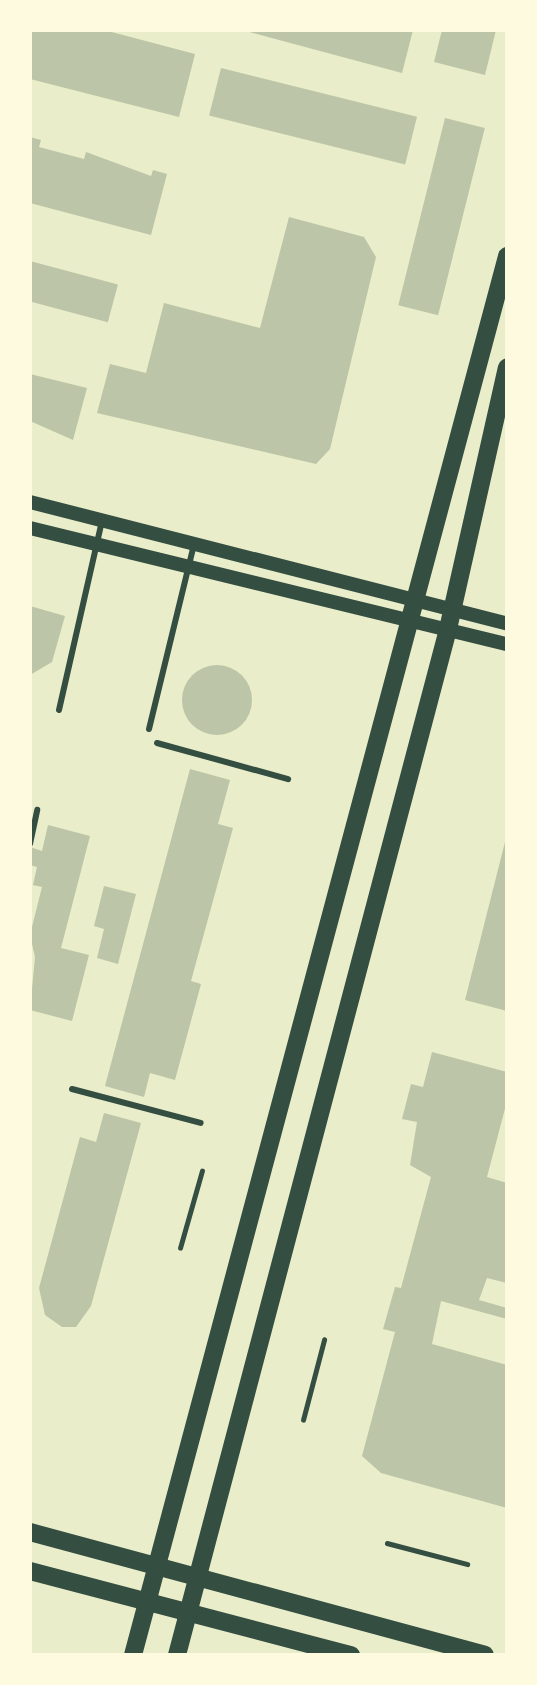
<!DOCTYPE html>
<html>
<head>
<meta charset="utf-8">
<style>
	body { margin:0 }
	#map { position:relative; width:537px; height:1685px; overflow:hidden; background:#e9edc9; font-family:Commissioner,sans-serif }
	div>[style] { position:absolute }
	[style*='--x'] { left:calc(var(--x)*1px); top:calc(var(--y)*1px); width:calc(var(--w)*1px); rotate:calc(var(--a)*1deg) }
	.building>* { inset:0; background:#bcc5a7; transform-origin:0 0 }
	.round { border-radius:50% }
	.path>* { height:4.5px; margin:-2.25px; padding:0 2.25px; transform-origin:2.25px; border-radius:2.25px; background:#344e41 }
	.pedestrian>* { height:6px; margin:-3px; padding:0 3px; transform-origin:3px; border-radius:3px; background:#344e41 }
	.secondary>* { height:14px; margin:-7px; padding:0 7px; transform-origin:7px; border-radius:7px; background:#344e41 }
	.primary>* { height:18px; margin:-9px; padding:0 9px; transform-origin:9px; border-radius:9px; background:#344e41 }
	span { translate:-50% -50%; white-space:nowrap; text-align:center; line-height:1.15; -webkit-text-stroke:7px #fefae0; paint-order:stroke }
	.frame { position:absolute; inset:0; border:32px solid #fefae0; pointer-events:none }
</style>
</head>
<body>
<div id="map">
	<div class="building">
		<div style="clip-path:polygon(30px 30px,104px 30px,195px 54px,179px 117px,30px 79px)"></div>
		<div style="clip-path:polygon(242px 30px,413px 30px,402px 73px)"></div>
		<div style="clip-path:polygon(442px 30px,496px 30px,485px 75px,434px 62px)"></div>
		<div style="left:221px;top:68px;width:202px;height:49px;rotate:14deg"></div>
		<div style="left:445px;top:118px;width:41px;height:193px;rotate:14deg"></div>
		<div style="clip-path:polygon(30px 137px,41px 140px,39px 147px,84px 159px,86px 152px,151px 176px,153px 170px,167px 174px,151px 235px,30px 203px)"></div>
		<div style="clip-path:polygon(289px 217px,364px 237px,376px 257px,330px 449px,316px 464px,97px 413px,110px 364px,146px 373px,164px 303px,260px 328px)"></div>
		<div style="left:30px;top:261px;width:91px;height:39px;rotate:15deg"></div>
		<div style="clip-path:polygon(30px 374px,87px 388px,73px 440px,30px 421px)"></div>
		<div style="clip-path:polygon(30px 606px,65px 616px,52px 662px,30px 675px)"></div>
		<div class="round" style="left:182px;top:665px;width:70px;height:70px"></div>
		<div style="clip-path:polygon(190px 769px,230px 780px,218px 824px,233px 828px,191px 981px,201px 984px,175px 1080px,150px 1073px,144px 1097px,105px 1086px)"></div>
		<div style="clip-path:polygon(48px 825px,90px 836px,61px 948px,89px 955px,72px 1021px,30px 1010px,35px 957px,30px 935px,42px 887px,33px 885px,37px 867px,30px 865px,30px 847px,42px 851px)"></div>
		<div style="clip-path:polygon(506px 838px,507px 838px,507px 1011px,465px 1000px)"></div>
		<div style="clip-path:polygon(104px 886px,136px 894px,118px 964px,97px 958px,104px 929px,94px 926px)"></div>
		<div style="clip-path:polygon(432px 1052px,507px 1072px,507px 1101px,487px 1177px,507px 1183px,507px 1283px,487px 1278px,479px 1300px,507px 1308px,507px 1319px,441px 1301px,432px 1344px,507px 1365px,507px 1508px,381px 1473px,362px 1456px,395px 1332px,383px 1329px,395px 1287px,401px 1288px,431px 1177px,410px 1165px,417px 1122px,402px 1119px,411px 1084px,423px 1087px)"></div>
		<div style="clip-path:polygon(104px 1113px,141px 1123px,91px 1306px,76px 1327px,62px 1327px,45px 1315px,39px 1288px,80px 1137px,96px 1142px)"></div>
	</div>
	<div class="path">
		<div style="--x:180;--y:1248;--w:80;--a:-74.1"></div>
		<div style="--x:303;--y:1420;--w:83;--a:-75.3"></div>
		<div style="--x:387;--y:1543;--w:83;--a:14.7"></div>
	</div>
	<div class="pedestrian">
		<div style="--x:59;--y:710;--w:194;--a:-77.2"></div>
		<div style="--x:149;--y:729;--w:190;--a:-76.3"></div>
		<div style="--x:157;--y:743;--w:136;--a:15.4"></div>
		<div style="--x:30;--y:844;--w:35;--a:-78"></div>
		<div style="--x:72;--y:1089;--w:133;--a:14.8"></div>
	</div>
	<div class="secondary">
		<div style="--x:30;--y:502;--w:492;--a:14.3"></div>
		<div style="--x:30;--y:528;--w:491;--a:13.7"></div>
	</div>
	<div class="primary">
		<div style="--x:30;--y:1532;--w:471;--a:15.1"></div>
		<div style="--x:30;--y:1571;--w:332;--a:14.7"></div>
		<div style="--x:133;--y:1655;--w:1448;--a:-75.03"></div>
		<div style="--x:177;--y:1655;--w:1061;--a:-75.2"></div>
		<div style="--x:448;--y:629;--w:268;--a:-77.3"></div>
	</div>
	<div class="frame"></div>
</div>
</body>
</html>
